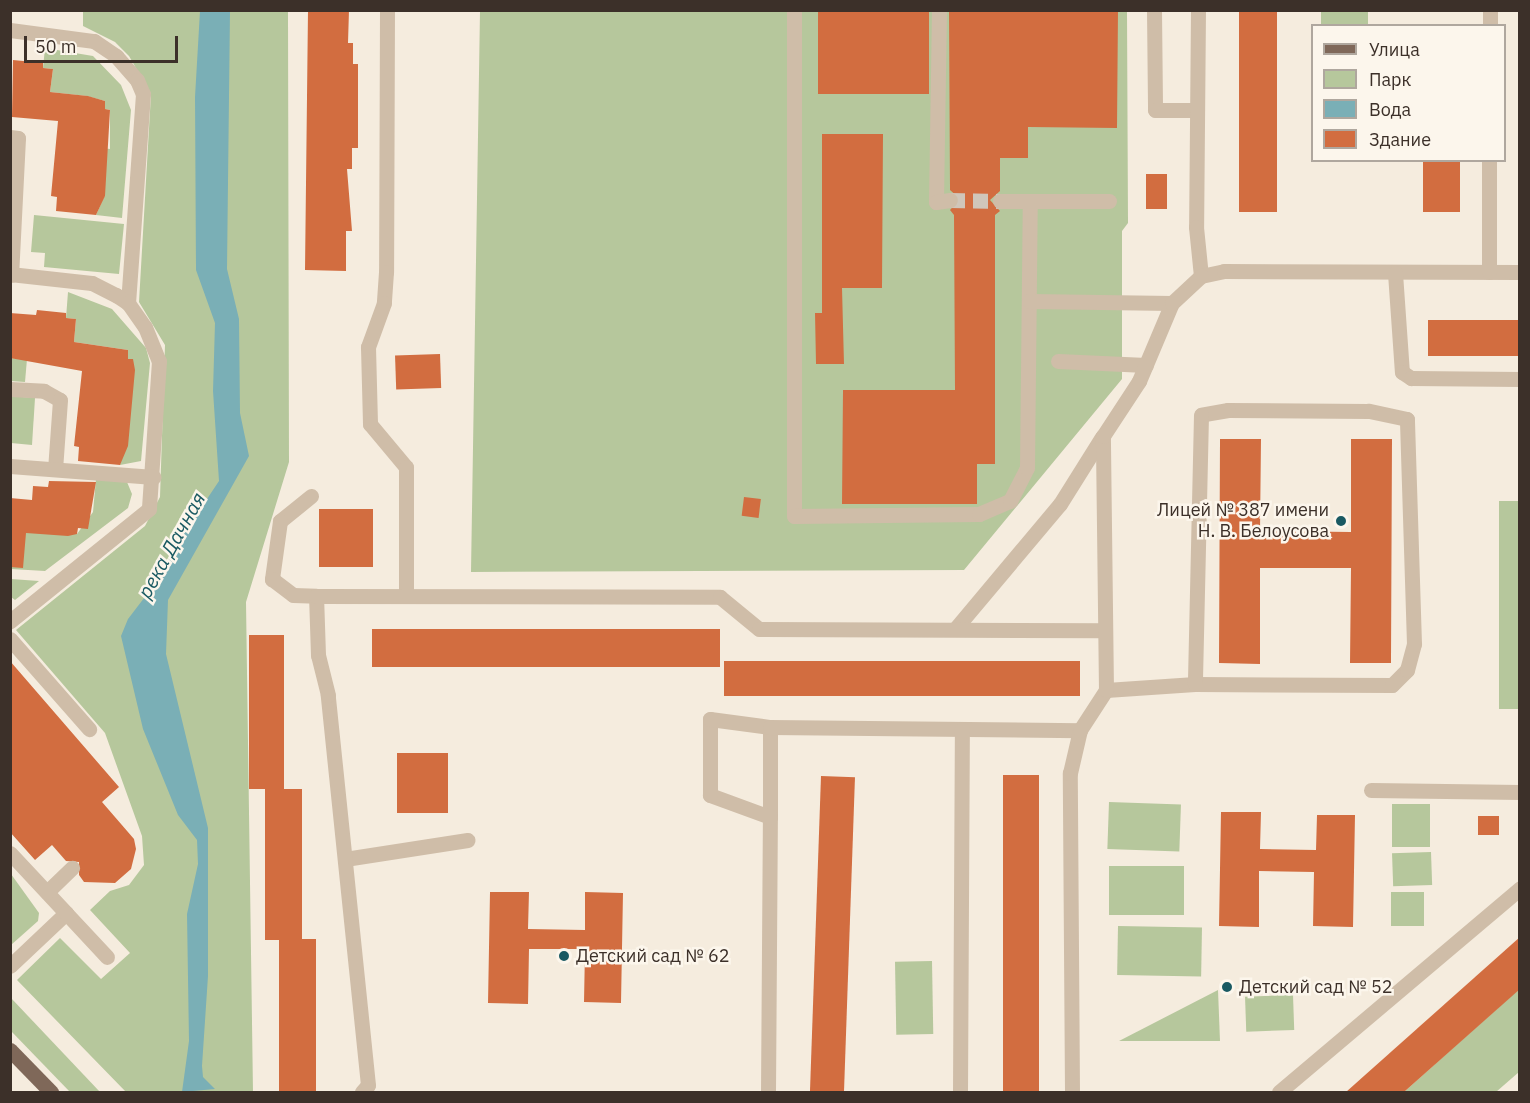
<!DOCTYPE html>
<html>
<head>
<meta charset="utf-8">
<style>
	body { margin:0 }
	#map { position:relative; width:1530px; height:1103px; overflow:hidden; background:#f5ecde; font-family:"IBM Plex Sans",sans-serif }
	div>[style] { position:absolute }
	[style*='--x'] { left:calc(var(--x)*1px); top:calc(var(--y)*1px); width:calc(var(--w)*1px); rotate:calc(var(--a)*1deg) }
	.green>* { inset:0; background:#b6c79c; transform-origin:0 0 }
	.water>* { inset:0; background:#7aafb6 }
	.building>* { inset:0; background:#d26d40; transform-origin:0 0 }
	.minor-tunnel>* { height:15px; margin-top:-7.5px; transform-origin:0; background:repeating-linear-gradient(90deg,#d0c6ba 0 15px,transparent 0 23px) }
	.minor>* { height:15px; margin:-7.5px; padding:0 7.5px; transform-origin:7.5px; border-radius:7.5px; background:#cfbda8 }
	.major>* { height:15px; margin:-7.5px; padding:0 7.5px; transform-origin:7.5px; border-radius:7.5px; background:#7f6859 }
	.dots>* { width:16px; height:16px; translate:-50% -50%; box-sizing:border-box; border:3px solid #fcf6ec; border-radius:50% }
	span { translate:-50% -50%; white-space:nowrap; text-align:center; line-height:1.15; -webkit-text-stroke:5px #fcf6ec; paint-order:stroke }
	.poi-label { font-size:18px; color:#3c3029 }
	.right { translate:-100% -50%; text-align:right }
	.left { translate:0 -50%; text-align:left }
	.water-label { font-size:20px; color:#195962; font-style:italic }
	.frame { position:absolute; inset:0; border:12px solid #3c3029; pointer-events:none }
	.legend { position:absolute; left:1311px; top:24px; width:195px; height:138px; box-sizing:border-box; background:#fcf6ec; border:2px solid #afa79e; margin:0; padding:8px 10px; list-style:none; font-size:18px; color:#3c3029 }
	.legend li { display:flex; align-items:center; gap:12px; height:30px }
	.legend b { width:30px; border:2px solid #afa79e }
	.scale { position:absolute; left:24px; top:36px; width:154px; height:27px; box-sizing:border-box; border:3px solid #3c3029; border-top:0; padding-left:8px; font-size:18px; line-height:21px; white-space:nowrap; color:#3c3029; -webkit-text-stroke:4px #fcf6ec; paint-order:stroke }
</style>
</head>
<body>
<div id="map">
	<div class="green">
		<div style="clip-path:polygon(83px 11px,288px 11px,289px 462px,246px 602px,253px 1092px,126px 1092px,17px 980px,60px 938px,101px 979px,130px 953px,90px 910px,110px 891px,129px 885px,144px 865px,142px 836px,105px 733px,16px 630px,145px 526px,160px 497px,165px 345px,139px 302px,151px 94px,129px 56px,115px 42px,83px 26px)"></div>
		<div style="clip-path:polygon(480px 11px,1127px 11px,1128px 223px,1122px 231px,1122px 379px,964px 570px,471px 572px)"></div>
		<div style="left:1321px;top:11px;width:47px;height:14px"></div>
		<div style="clip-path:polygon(45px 48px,93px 56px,121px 85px,131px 110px,122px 218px,96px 215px,105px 195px,103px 148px,110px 149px,110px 110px,105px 109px,105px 101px,87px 96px,50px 92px,53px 69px,43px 68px)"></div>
		<div style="clip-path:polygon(34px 215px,124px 224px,119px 274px,44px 267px,45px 253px,31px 252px)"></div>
		<div style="clip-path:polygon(68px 292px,112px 309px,146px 348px,150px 363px,141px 461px,120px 465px,128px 350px,74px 342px,76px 319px,66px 318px)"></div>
		<div style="clip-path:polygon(10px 358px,27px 359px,25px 382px,11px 381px)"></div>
		<div style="clip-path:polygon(10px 396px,35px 398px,32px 445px,11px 443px)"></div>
		<div style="clip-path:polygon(96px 479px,127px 482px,132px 494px,128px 508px,45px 571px,11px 569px,10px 551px,26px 529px,77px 534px,93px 512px)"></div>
		<div style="left:1499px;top:501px;width:20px;height:208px"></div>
		<div style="clip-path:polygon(11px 579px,39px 581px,15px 600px,11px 597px)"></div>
		<div style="left:1109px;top:802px;width:72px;height:47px;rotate:2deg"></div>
		<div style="left:1392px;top:804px;width:38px;height:43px"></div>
		<div style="left:1431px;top:852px;width:33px;height:39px;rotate:88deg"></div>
		<div style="left:1109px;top:866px;width:75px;height:49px"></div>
		<div style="clip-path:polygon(11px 874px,39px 913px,38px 921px,11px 945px)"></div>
		<div style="left:1391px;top:892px;width:33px;height:34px"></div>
		<div style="left:1118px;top:926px;width:84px;height:49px;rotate:1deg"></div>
		<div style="left:932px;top:961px;width:73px;height:37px;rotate:89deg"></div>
		<div style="clip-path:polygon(1519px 989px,1519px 1072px,1496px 1092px,1404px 1092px)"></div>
		<div style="clip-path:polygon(1218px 990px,1220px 1041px,1119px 1041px)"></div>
		<div style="left:1293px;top:995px;width:35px;height:48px;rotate:88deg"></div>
		<div style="clip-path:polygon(10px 998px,11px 998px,100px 1092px,70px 1092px,11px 1031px)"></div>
	</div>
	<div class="water">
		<div style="clip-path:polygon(200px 11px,230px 11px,227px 269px,239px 319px,240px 413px,249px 456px,168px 600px,166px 654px,208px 828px,208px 976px,202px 1066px,203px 1077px,215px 1089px,182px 1092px,189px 1041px,187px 914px,198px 864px,197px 840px,178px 815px,143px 729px,121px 636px,128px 619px,164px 572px,175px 547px,219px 481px,213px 391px,215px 323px,196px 270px,195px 97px)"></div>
	</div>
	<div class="building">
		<div style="clip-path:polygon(308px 10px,349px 10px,348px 43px,353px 43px,353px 64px,358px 64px,358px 148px,352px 148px,352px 169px,347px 169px,352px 231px,346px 231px,346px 271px,305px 270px)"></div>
		<div style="left:818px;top:10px;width:111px;height:84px"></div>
		<div style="clip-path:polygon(949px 10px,1118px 10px,1117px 128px,1028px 127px,1028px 158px,1000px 158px,1000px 191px,990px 200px,1000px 211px,995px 215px,995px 464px,977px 464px,977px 504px,842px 504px,843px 390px,955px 390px,954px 215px,950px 210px,960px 199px,950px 190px)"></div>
		<div style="left:1239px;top:10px;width:38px;height:202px"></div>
		<div style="clip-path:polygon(13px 60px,43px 63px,43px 68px,53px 69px,50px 92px,88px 96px,105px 101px,105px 109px,110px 110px,105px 196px,96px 215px,56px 211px,57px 197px,51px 196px,58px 121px,12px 117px)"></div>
		<div style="clip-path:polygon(822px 134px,883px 134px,882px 288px,842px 288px,844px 364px,816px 364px,815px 313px,822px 313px)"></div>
		<div style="left:1423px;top:160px;width:37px;height:52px"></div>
		<div style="left:1146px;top:174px;width:21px;height:35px"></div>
		<div style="clip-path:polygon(37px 310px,66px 313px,66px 318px,76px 319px,74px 342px,128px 350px,128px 359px,133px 359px,135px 370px,128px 446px,120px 465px,78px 461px,79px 447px,74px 446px,82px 371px,10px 358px,10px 313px,36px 315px)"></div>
		<div style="left:1428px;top:320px;width:92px;height:36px"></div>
		<div style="left:440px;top:354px;width:34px;height:45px;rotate:88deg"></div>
		<div style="clip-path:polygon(1220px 439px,1261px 439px,1260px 531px,1351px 532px,1351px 439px,1392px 439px,1391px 663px,1350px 663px,1351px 568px,1260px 568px,1260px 664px,1219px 663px)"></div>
		<div style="clip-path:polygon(49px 481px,96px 482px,88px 529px,78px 528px,77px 534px,68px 536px,26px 533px,23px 568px,10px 567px,10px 498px,32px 500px,33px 486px,48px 487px)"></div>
		<div style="left:744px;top:497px;width:17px;height:19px;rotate:7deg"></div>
		<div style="left:319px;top:509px;width:54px;height:58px"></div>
		<div style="left:372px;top:629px;width:348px;height:38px"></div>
		<div style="clip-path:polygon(249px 635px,284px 635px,284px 789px,302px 789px,302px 939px,316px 939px,316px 1092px,279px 1092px,279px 940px,265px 940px,265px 789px,249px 789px)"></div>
		<div style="clip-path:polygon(10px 661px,119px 787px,102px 802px,134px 839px,136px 849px,131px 869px,115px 883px,84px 882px,79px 875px,79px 862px,66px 861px,52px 845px,35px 860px,10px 832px)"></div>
		<div style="left:724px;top:661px;width:356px;height:35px"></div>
		<div style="left:397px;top:753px;width:51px;height:60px"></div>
		<div style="left:1003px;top:775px;width:36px;height:317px"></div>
		<div style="left:821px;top:776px;width:34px;height:316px;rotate:2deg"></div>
		<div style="clip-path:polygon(1221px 812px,1261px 812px,1260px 849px,1316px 850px,1317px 815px,1355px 815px,1353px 927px,1313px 926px,1314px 872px,1259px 871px,1259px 927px,1219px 926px)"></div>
		<div style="left:1478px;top:816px;width:21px;height:19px"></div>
		<div style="clip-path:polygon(490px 892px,529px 892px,528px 929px,585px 930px,585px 892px,623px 893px,621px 1003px,584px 1002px,585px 949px,529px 949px,528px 1004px,488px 1003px)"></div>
		<div style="clip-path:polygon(1520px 937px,1520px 989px,1404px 1092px,1346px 1092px)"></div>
	</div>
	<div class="minor-tunnel">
		<div style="--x:950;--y:200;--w:50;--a:1.1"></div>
	</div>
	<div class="minor">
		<div style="--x:387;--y:10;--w:262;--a:90.2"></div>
		<div style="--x:386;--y:272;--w:31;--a:94"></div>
		<div style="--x:384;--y:303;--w:47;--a:110"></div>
		<div style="--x:368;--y:347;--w:77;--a:88.5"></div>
		<div style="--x:370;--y:424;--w:56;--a:50.1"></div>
		<div style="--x:406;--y:467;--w:129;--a:90"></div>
		<div style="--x:794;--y:10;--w:506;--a:90"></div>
		<div style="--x:794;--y:516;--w:185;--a:-0.6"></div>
		<div style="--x:979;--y:514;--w:34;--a:-23"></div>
		<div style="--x:1010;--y:501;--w:37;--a:-63"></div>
		<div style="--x:1027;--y:468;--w:267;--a:-89.4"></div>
		<div style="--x:939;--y:10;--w:192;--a:90.9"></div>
		<div style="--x:936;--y:202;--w:14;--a:-8"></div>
		<div style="--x:1154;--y:10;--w:100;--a:89.4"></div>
		<div style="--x:1155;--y:110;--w:42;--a:0"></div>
		<div style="--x:1198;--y:10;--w:217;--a:90.5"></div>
		<div style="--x:1196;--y:227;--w:49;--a:84.2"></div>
		<div style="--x:1201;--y:276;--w:24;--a:-12"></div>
		<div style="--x:1224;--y:271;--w:296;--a:0.2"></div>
		<div style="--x:1490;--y:26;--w:16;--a:-90"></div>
		<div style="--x:10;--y:30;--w:85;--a:7.5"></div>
		<div style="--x:94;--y:41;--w:27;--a:34"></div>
		<div style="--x:116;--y:56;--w:32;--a:49"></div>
		<div style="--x:137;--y:80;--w:15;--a:67"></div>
		<div style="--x:143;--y:94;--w:210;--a:94.1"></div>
		<div style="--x:10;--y:137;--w:8;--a:7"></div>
		<div style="--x:18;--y:138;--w:137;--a:92.9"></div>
		<div style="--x:1000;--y:201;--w:109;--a:0"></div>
		<div style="--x:1489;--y:272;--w:112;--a:-90"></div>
		<div style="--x:1395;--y:273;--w:99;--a:86"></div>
		<div style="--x:1402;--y:372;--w:11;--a:34"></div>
		<div style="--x:1411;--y:378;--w:109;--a:0.5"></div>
		<div style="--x:10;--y:274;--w:82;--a:6.3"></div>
		<div style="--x:92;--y:283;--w:27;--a:27"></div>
		<div style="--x:116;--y:295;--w:14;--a:34"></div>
		<div style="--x:128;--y:303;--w:29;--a:55"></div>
		<div style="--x:145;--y:327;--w:37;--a:68"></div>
		<div style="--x:159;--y:361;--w:148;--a:93.9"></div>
		<div style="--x:149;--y:509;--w:179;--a:141.1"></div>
		<div style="--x:1029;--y:301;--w:143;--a:0.8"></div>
		<div style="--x:1058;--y:361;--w:88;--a:2.6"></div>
		<div style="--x:10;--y:389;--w:34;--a:3"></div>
		<div style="--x:44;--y:391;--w:18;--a:29"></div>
		<div style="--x:60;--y:400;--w:69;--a:94.1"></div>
		<div style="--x:10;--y:466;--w:144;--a:4.4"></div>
		<div style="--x:311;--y:496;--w:40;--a:141"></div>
		<div style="--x:280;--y:521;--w:59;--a:97.9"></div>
		<div style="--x:272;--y:579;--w:26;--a:37"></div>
		<div style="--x:293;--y:595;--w:23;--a:2"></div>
		<div style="--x:955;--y:629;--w:163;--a:-50"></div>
		<div style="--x:1060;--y:504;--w:79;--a:-57.9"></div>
		<div style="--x:10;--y:639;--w:120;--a:48.7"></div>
		<div style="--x:1106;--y:690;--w:89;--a:-3.9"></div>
		<div style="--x:1195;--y:684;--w:197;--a:0.3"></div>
		<div style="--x:1392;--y:685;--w:21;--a:-45"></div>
		<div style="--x:1407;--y:670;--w:27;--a:-75"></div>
		<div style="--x:1414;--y:644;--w:225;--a:-91.8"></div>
		<div style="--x:1407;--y:419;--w:40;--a:-168"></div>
		<div style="--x:1368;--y:411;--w:140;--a:-179.6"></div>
		<div style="--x:1228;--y:410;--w:27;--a:170"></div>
		<div style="--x:1201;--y:415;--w:269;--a:91.3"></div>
		<div style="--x:1371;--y:790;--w:149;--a:0.8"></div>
		<div style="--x:770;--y:817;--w:90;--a:-90"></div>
		<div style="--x:10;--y:853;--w:82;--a:47"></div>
		<div style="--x:66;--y:913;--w:77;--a:136.6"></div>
		<div style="--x:345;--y:859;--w:124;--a:-8.8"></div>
		<div style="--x:47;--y:892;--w:35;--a:-44"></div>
		<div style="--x:66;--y:913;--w:60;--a:47"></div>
		<div style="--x:362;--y:1092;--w:9;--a:-49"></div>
		<div style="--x:368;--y:1085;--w:392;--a:-95.9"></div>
		<div style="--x:328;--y:695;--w:41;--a:-104"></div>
		<div style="--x:318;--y:655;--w:59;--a:-91.9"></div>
		<div style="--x:316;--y:596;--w:404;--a:0.1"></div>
		<div style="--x:720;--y:597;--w:50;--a:39.4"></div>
		<div style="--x:759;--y:629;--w:346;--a:0.2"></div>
		<div style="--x:768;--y:1092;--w:275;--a:-89.6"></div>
		<div style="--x:770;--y:817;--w:64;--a:-159.9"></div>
		<div style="--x:710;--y:795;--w:76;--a:-90"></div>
		<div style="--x:710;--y:719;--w:61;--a:7.6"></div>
		<div style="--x:770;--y:727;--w:310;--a:0.6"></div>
		<div style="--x:960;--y:1092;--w:363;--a:-89.7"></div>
		<div style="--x:1072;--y:1092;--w:319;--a:-90.4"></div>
		<div style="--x:1070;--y:773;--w:44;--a:-76.9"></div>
		<div style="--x:1080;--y:730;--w:48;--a:-57"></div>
		<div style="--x:1106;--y:690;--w:254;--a:-90.7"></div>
		<div style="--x:1103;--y:436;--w:66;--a:-56.8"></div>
		<div style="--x:1139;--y:381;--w:85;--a:-67.1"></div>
		<div style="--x:1172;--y:303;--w:40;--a:-43"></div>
		<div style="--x:1279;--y:1092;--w:316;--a:-40.2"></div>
	</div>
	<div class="major">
		<div style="--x:10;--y:1050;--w:59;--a:45.7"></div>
	</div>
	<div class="dots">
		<div style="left:1341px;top:521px;background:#195962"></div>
		<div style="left:564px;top:956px;background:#195962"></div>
		<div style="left:1227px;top:987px;background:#195962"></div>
	</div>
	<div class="poi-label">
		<span class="right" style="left:1329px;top:521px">Лицей № 387 имени<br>Н. В. Белоусова</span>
		<span class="left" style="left:576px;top:956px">Детский сад № 62</span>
		<span class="left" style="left:1239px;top:987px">Детский сад № 52</span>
	</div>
	<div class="water-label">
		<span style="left:171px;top:545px;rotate:-61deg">река Дачная</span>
	</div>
	<div class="frame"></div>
	<ul class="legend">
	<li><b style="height:8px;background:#7f6859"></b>Улица</li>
	<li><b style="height:16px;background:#b6c79c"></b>Парк</li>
	<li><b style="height:16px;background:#7aafb6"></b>Вода</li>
	<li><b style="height:16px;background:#d26d40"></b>Здание</li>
	</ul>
	<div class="scale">50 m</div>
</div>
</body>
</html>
